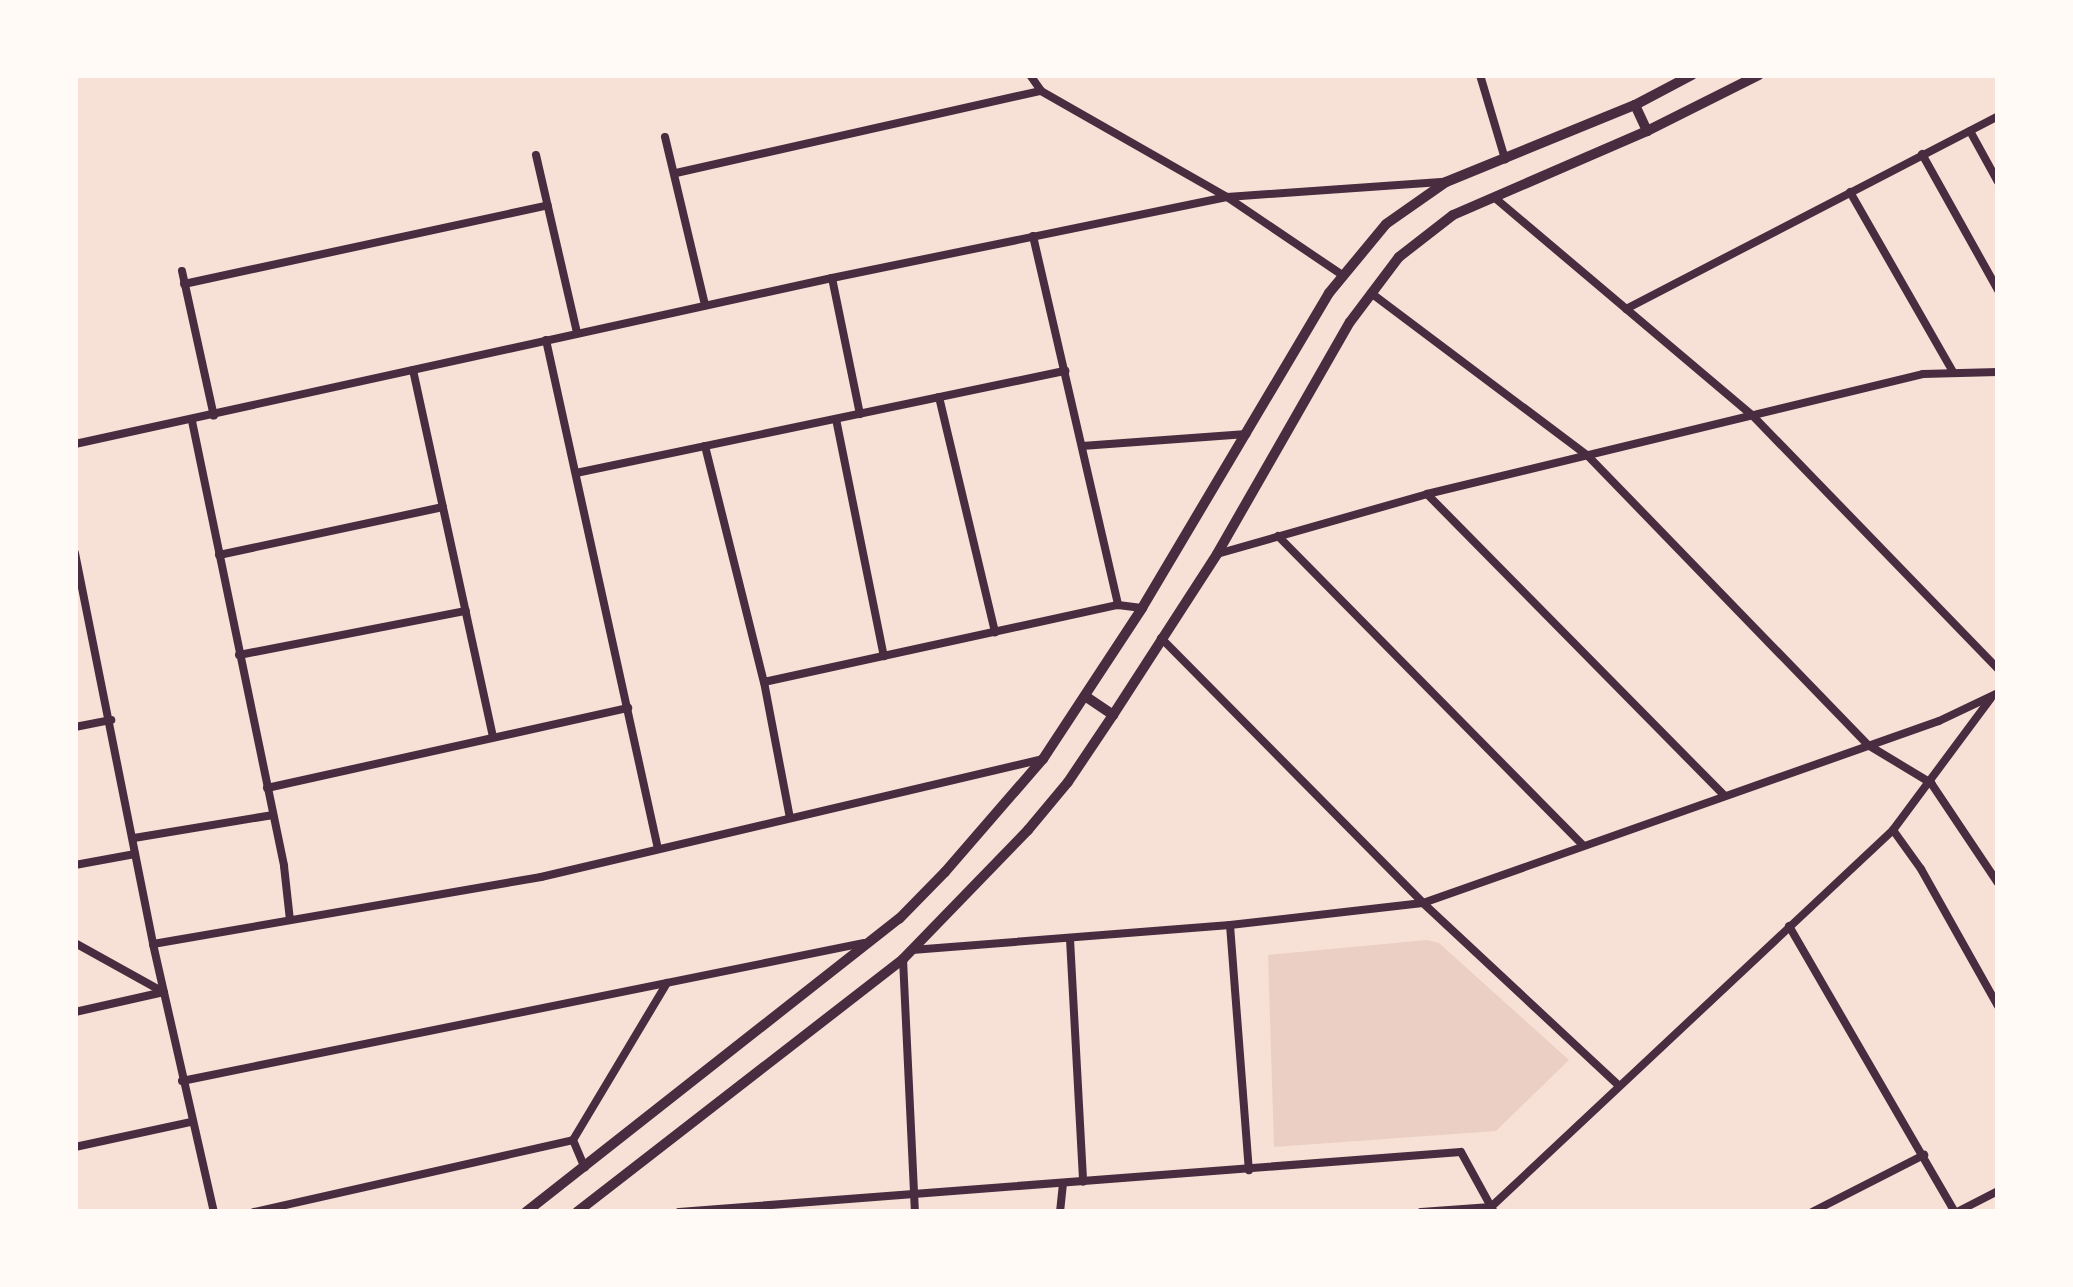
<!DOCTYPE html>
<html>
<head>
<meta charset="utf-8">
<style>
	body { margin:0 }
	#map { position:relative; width:2073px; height:1287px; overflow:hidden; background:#f7e1d7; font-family:Lora,serif }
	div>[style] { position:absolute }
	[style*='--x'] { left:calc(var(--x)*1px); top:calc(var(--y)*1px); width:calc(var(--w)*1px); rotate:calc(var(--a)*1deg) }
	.green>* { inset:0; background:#ebcfc5 }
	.minor>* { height:8px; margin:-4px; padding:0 4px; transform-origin:4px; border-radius:4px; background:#4a2c40 }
	.tertiary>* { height:10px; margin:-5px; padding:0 5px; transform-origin:5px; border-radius:5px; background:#4a2c40 }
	span { translate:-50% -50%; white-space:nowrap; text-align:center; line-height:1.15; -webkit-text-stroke:10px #fffaf5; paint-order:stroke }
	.frame { position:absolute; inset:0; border:78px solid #fffaf5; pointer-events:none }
</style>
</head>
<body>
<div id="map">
	<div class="green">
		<div style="clip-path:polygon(1427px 940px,1439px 943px,1569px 1060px,1496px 1131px,1274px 1147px,1268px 955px)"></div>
	</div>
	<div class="minor">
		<div style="--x:1030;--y:75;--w:19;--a:55"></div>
		<div style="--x:1480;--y:75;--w:88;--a:73.4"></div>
		<div style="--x:1970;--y:131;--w:58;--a:61.2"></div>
		<div style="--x:665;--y:137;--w:173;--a:76.6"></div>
		<div style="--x:1922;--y:154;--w:156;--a:60.8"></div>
		<div style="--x:536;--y:155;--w:183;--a:77"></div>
		<div style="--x:676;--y:173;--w:374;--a:-12.7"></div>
		<div style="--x:1041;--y:91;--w:214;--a:29.7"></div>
		<div style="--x:1227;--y:197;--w:139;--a:34.1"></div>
		<div style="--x:1850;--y:192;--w:207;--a:60.2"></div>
		<div style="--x:1495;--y:198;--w:336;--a:40.2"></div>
		<div style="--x:1752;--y:415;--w:354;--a:45.9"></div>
		<div style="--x:1033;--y:236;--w:379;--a:77"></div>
		<div style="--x:182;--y:271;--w:148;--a:77.6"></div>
		<div style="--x:832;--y:278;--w:139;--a:78.4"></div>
		<div style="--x:184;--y:284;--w:372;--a:-12.2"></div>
		<div style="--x:1371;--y:293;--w:271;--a:36.9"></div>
		<div style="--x:1588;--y:456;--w:402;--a:45.9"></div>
		<div style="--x:1868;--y:745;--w:74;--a:31.1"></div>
		<div style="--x:1931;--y:783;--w:120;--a:56.2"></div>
		<div style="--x:1626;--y:309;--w:419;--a:-27.4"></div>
		<div style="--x:546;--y:340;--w:521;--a:77.59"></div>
		<div style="--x:413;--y:370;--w:376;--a:77.7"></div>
		<div style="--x:939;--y:397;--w:242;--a:76.6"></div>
		<div style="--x:836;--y:419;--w:242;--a:78.6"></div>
		<div style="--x:192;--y:421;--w:454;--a:78.3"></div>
		<div style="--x:284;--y:866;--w:54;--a:83.7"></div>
		<div style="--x:75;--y:444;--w:775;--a:-12.37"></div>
		<div style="--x:832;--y:278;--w:403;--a:-11.6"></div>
		<div style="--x:1227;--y:197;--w:218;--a:-4"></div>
		<div style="--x:705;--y:446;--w:243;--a:76"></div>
		<div style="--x:764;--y:682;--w:138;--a:79.2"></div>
		<div style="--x:1082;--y:446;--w:165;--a:-4.2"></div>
		<div style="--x:576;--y:473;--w:500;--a:-11.8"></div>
		<div style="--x:1427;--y:494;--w:424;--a:45.4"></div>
		<div style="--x:1278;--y:536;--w:434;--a:45.4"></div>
		<div style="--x:75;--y:553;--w:399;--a:78.7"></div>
		<div style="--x:153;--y:944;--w:275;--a:77.2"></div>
		<div style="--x:1217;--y:554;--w:218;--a:-15.9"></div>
		<div style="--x:1427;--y:494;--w:510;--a:-13.6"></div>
		<div style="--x:1923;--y:374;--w:75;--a:-1.5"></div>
		<div style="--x:219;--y:555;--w:229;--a:-12.1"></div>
		<div style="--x:1161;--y:638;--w:373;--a:45.3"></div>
		<div style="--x:1423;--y:903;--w:268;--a:43"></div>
		<div style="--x:239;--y:655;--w:231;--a:-11"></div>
		<div style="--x:764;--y:682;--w:362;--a:-12.3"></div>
		<div style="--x:1118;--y:605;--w:24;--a:7"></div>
		<div style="--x:75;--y:727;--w:37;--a:-11"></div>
		<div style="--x:267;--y:788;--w:370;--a:-12.5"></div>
		<div style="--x:1893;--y:830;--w:48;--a:54.3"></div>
		<div style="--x:1921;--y:869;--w:157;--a:60.7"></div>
		<div style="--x:134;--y:838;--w:141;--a:-9.4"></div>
		<div style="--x:75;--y:865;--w:61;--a:-10.4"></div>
		<div style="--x:1230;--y:925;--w:246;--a:85.6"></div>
		<div style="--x:1789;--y:926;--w:331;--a:59.9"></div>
		<div style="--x:1070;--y:939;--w:243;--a:86.9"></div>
		<div style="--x:75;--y:943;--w:101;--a:29.1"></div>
		<div style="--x:153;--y:944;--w:394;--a:-9.8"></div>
		<div style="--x:541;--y:877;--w:516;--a:-13.23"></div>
		<div style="--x:912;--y:950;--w:319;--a:-4.5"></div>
		<div style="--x:1230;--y:925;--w:194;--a:-6.5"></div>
		<div style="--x:1423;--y:903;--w:547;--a:-19.43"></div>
		<div style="--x:1939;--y:721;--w:65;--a:-25.4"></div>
		<div style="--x:903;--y:959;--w:253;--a:87.3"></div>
		<div style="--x:75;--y:1012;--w:91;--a:-12.7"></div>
		<div style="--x:182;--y:1081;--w:696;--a:-11.44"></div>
		<div style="--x:573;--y:1140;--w:183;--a:-59.1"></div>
		<div style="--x:75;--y:1147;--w:119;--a:-12.2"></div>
		<div style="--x:254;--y:1212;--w:327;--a:-12.7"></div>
		<div style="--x:573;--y:1140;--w:30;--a:67"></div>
		<div style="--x:679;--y:1212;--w:784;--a:-4.39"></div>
		<div style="--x:1461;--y:1152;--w:68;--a:61.2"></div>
		<div style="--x:1060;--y:1212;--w:29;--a:-84"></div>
		<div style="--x:1421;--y:1212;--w:70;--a:-4.1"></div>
		<div style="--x:1491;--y:1207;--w:551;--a:-43.16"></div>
		<div style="--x:1893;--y:830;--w:164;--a:-53.4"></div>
		<div style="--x:1812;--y:1212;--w:126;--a:-27"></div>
		<div style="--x:1957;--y:1212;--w:46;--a:-27.1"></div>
	</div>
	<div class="tertiary">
		<div style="--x:1635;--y:105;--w:29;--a:65"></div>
		<div style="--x:1085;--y:696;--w:34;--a:34"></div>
		<div style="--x:526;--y:1212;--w:474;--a:-38.2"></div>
		<div style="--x:899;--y:919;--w:66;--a:-45.6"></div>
		<div style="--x:945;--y:872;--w:150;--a:-49.1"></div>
		<div style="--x:1043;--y:759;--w:181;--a:-56.7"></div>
		<div style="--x:1142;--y:608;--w:366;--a:-59.3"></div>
		<div style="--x:1329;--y:293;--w:89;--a:-50.4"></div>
		<div style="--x:1386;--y:224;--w:73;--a:-35"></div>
		<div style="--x:1446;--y:182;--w:204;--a:-22.2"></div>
		<div style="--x:1635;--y:105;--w:64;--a:-27.8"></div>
		<div style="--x:577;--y:1212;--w:413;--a:-37.8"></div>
		<div style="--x:903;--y:959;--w:180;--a:-45.9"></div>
		<div style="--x:1028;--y:830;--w:62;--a:-50.2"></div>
		<div style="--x:1068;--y:782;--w:81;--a:-56.1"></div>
		<div style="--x:1113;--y:715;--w:192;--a:-57.1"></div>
		<div style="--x:1217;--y:554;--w:267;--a:-60.2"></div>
		<div style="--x:1350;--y:322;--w:81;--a:-53"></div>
		<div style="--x:1399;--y:257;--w:68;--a:-37.9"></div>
		<div style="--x:1453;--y:215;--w:211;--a:-23.4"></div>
		<div style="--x:1647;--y:131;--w:125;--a:-26.6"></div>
	</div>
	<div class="frame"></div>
</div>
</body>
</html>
